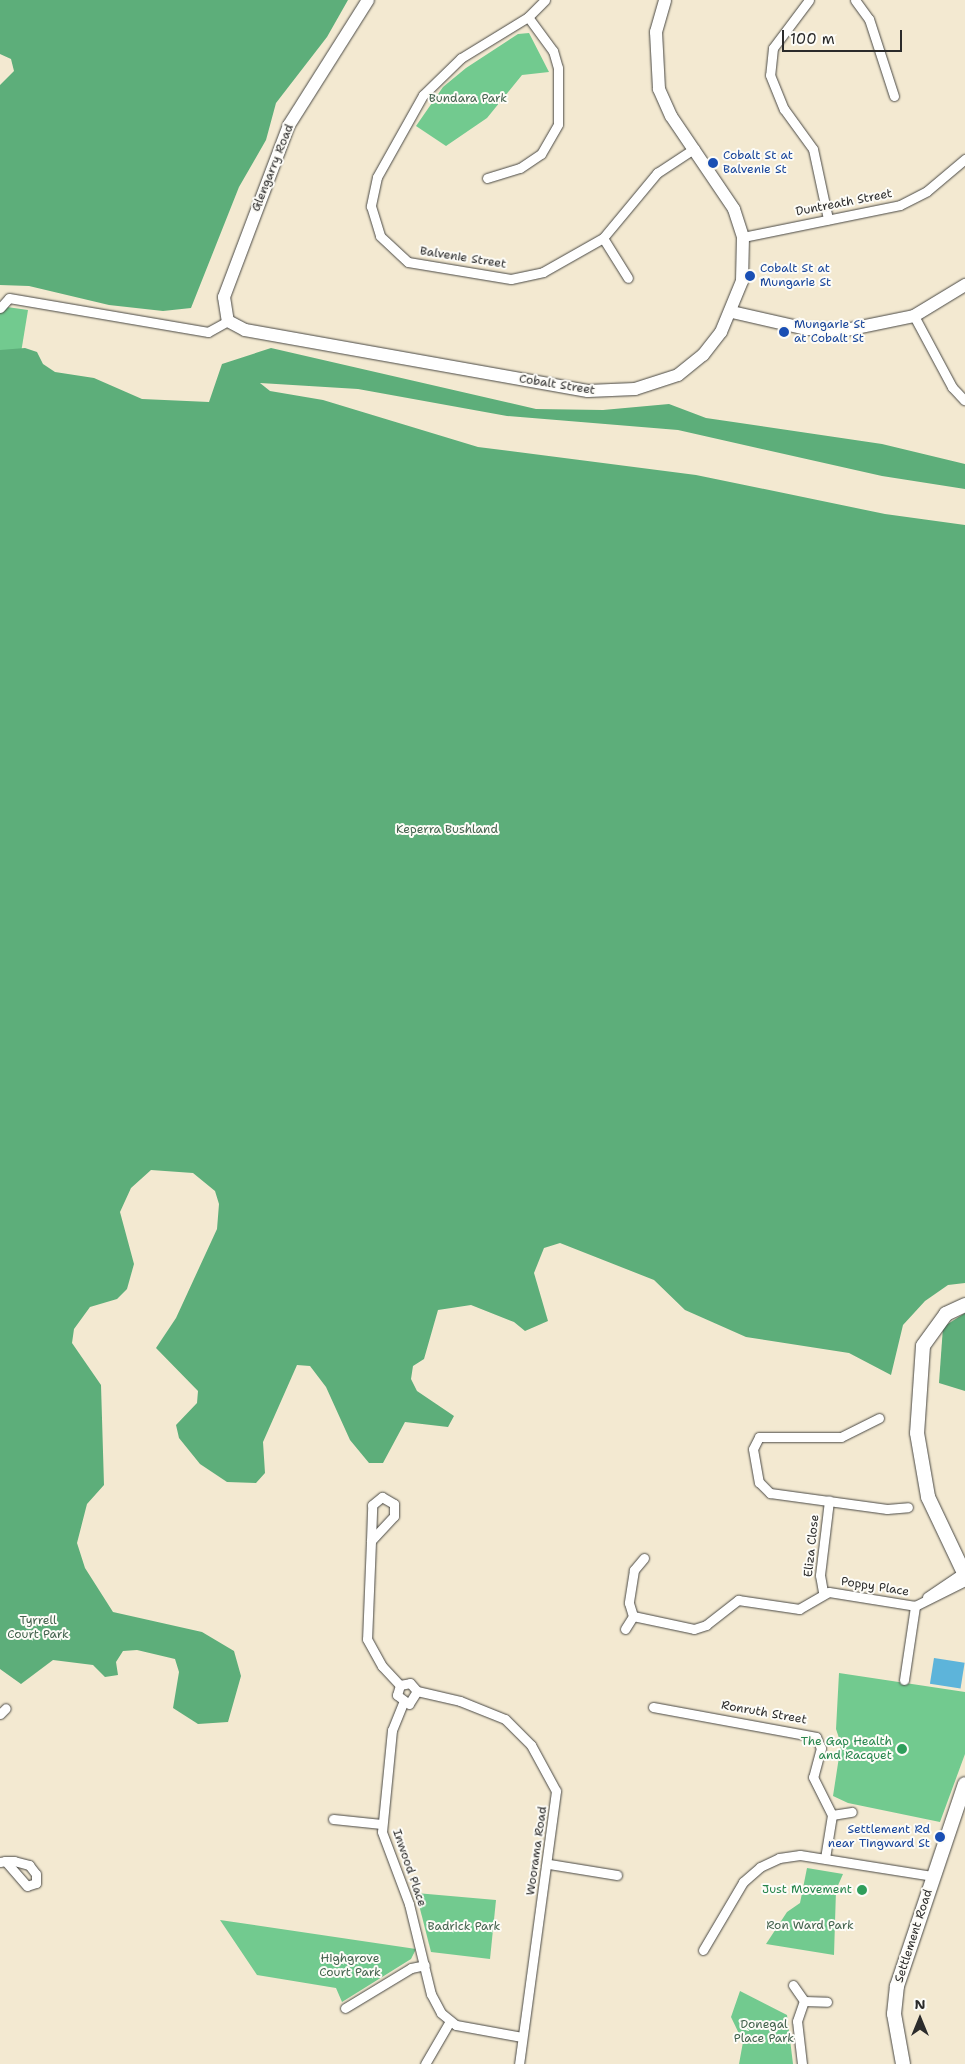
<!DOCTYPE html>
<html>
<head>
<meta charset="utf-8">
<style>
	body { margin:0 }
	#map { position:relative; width:965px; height:2064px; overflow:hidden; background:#f3e9d1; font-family:"Shantell Sans",sans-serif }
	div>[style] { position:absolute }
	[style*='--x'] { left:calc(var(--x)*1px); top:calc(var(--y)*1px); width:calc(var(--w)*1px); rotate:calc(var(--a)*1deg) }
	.green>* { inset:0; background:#72ca8f }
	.forest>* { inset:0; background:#5dae7a }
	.water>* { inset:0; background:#5db4da; transform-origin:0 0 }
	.roads { filter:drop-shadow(0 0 1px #494844) drop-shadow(0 0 1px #494844) }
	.street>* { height:9px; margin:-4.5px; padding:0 4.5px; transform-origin:4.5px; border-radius:4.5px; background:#fff }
	.secondary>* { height:12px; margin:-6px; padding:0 6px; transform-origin:6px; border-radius:6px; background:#fff }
	.primary>* { height:14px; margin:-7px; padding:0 7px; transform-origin:7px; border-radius:7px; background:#fff }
	.dots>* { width:14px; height:14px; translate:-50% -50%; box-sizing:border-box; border:2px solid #fdfcf7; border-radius:50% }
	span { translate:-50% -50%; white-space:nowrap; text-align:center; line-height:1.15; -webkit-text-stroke:4px #fdfcf7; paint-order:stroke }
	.park-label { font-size:12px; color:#44634e }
	.transit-label { font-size:12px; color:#164399 }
	.left { translate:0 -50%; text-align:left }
	.right { translate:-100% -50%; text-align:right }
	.street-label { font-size:12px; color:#2b2b2b }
	.leisure-label { font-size:12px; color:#27864d }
	.north { position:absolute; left:895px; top:1994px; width:50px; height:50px; -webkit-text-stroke:4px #fdfcf7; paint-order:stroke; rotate:0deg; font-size:14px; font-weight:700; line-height:20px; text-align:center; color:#2b2b2b }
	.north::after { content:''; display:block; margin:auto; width:18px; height:22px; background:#2b2b2b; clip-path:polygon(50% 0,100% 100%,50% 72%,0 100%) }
	.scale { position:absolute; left:782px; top:30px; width:120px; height:22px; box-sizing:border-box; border:2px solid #2b2b2b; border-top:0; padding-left:6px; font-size:15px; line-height:18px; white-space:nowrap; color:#2b2b2b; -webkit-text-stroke:4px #fdfcf7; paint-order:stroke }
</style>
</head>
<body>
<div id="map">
	<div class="green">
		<div style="clip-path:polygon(529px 33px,549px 72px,522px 75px,487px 118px,446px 146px,416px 126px,443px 87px,466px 68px,518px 34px)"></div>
		<div style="clip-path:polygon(0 306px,28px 310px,0 481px)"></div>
		<div style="clip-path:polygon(839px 1673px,965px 1692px,965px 1754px,940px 1822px,848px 1803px,833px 1796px,841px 1744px,836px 1729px)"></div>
		<div style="clip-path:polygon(807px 1868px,843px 1874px,836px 1890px,834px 1955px,766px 1944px,787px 1912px,800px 1903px)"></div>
		<div style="clip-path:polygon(416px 1893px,496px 1900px,490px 1959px,431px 1952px)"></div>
		<div style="clip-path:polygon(220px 1920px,416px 1949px,411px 1959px,342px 2002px,336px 1988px,257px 1975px)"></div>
		<div style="clip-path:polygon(740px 1991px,787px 2015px,793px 2064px,739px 2064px,743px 2042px,731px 2017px)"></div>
	</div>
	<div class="forest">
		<div style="clip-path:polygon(0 0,348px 0,327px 37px,276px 103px,266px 140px,239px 187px,191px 308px,163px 311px,109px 305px,29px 286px,0 285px,0 85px,14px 71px,11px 59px,0 54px)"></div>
		<div style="clip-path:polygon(25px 348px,37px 352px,43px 364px,55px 372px,94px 378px,142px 399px,209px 402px,222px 364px,271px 348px,536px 409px,603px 410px,669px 404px,706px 418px,882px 444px,965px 464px,965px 489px,882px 476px,678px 430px,507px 416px,358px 389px,260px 383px,270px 391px,323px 400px,478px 447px,696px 475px,885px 514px,965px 525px,965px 1283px,948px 1285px,925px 1301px,903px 1325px,891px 1375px,849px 1353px,746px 1337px,685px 1310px,654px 1280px,560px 1243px,544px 1248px,534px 1273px,548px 1321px,525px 1331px,514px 1322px,471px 1305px,438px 1310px,424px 1359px,413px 1366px,411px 1379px,417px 1391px,454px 1416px,448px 1427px,405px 1422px,383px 1463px,369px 1463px,350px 1440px,326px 1387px,310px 1366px,297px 1365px,263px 1442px,265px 1473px,256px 1483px,227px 1482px,200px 1464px,179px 1438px,176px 1425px,197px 1403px,198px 1391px,156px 1348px,176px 1318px,217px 1229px,219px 1204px,215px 1191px,193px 1173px,151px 1170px,131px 1188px,120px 1212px,134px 1264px,127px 1289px,117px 1299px,90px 1307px,74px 1329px,72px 1343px,101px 1385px,104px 1485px,87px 1504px,77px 1543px,85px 1568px,113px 1612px,202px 1632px,234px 1651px,241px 1676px,228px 1722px,198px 1724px,173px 1708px,179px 1672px,175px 1659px,137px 1650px,123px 1651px,116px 1662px,118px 1675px,105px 1677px,93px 1665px,53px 1660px,21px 1684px,0 1669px,0 350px)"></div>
		<div style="clip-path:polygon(965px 1313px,965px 1391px,939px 1383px,943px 1327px)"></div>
	</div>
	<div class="water">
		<div style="left:934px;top:1658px;width:31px;height:26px;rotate:9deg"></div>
	</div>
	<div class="roads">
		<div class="street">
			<div style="--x:545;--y:0;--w:24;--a:135"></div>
			<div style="--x:528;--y:17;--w:79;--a:148.5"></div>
			<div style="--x:461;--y:58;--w:53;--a:135.8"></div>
			<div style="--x:423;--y:95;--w:94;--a:119.3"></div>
			<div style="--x:377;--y:177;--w:30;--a:102"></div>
			<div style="--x:371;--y:206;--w:31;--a:73"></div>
			<div style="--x:380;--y:236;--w:38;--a:43"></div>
			<div style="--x:408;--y:262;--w:104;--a:9.4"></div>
			<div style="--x:511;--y:279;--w:33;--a:-12"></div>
			<div style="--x:543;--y:272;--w:69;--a:-29.5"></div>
			<div style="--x:603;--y:238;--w:85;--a:-50.3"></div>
			<div style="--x:657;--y:173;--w:45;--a:-33.3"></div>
			<div style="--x:809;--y:0;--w:60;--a:126.9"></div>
			<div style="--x:773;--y:48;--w:27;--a:96"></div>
			<div style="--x:770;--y:75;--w:37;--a:68"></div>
			<div style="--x:784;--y:109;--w:49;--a:54.1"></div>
			<div style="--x:813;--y:149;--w:72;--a:77.9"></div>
			<div style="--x:855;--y:0;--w:24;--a:54"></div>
			<div style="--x:869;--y:19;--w:81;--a:72"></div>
			<div style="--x:487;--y:178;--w:34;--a:-17"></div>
			<div style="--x:520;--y:168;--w:25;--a:-34"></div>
			<div style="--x:541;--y:154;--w:34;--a:-60"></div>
			<div style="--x:558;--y:124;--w:56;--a:-90"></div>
			<div style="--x:558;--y:68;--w:18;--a:-106"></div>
			<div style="--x:553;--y:51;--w:42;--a:-126.3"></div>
			<div style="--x:743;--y:237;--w:160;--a:-11.5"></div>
			<div style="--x:900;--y:205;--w:30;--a:-27"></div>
			<div style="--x:927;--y:191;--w:50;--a:-40.1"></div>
			<div style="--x:603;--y:238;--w:47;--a:58"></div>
			<div style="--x:0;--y:308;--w:13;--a:-48"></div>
			<div style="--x:9;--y:298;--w:202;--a:9.7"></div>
			<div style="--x:208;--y:332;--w:23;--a:-29"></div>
			<div style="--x:914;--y:316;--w:81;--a:61.8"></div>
			<div style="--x:952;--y:387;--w:18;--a:47"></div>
			<div style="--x:879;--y:1418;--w:42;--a:153.4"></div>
			<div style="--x:841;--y:1437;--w:82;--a:180"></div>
			<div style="--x:759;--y:1437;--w:13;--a:117"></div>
			<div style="--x:753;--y:1449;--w:34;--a:80"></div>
			<div style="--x:759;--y:1482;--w:16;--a:45"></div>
			<div style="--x:770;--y:1493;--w:118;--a:7.8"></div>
			<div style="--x:887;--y:1509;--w:21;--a:-5"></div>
			<div style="--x:382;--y:1497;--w:14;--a:30"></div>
			<div style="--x:394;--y:1504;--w:12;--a:90"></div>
			<div style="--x:394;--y:1516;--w:34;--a:133"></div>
			<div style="--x:371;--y:1541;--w:36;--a:-88"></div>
			<div style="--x:372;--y:1505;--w:13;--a:-39"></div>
			<div style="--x:371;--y:1541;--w:98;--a:92.3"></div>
			<div style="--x:367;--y:1639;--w:31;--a:61"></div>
			<div style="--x:382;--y:1666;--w:26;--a:47"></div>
			<div style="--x:644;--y:1558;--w:16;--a:130"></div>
			<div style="--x:634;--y:1570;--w:33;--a:99"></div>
			<div style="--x:629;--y:1603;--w:14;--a:73"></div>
			<div style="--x:633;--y:1616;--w:62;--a:12"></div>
			<div style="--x:694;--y:1629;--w:13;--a:-18"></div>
			<div style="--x:706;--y:1625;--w:41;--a:-38"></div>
			<div style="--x:738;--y:1600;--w:62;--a:8.4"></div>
			<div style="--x:799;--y:1609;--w:34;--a:-30"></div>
			<div style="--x:829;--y:1592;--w:87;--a:9.2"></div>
			<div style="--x:915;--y:1606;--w:56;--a:-26.6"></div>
			<div style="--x:823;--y:1592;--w:17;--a:-100"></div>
			<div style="--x:820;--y:1575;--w:75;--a:-83.1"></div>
			<div style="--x:927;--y:1597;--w:45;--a:-34"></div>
			<div style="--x:625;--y:1629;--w:15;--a:-58"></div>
			<div style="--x:904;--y:1680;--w:75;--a:-81.5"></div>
			<div style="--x:417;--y:1691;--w:15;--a:122"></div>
			<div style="--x:409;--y:1704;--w:15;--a:-143"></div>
			<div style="--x:397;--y:1695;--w:10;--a:-73"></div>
			<div style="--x:400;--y:1685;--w:10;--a:-11"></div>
			<div style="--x:410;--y:1683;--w:11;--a:49"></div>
			<div style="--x:417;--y:1691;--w:44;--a:13.1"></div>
			<div style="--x:460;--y:1701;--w:48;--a:21.8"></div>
			<div style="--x:505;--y:1719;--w:37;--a:45"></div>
			<div style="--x:531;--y:1745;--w:52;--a:61.5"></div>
			<div style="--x:556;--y:1791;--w:275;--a:97.7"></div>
			<div style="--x:403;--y:1703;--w:29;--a:112"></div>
			<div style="--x:392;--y:1730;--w:102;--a:95.6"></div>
			<div style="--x:382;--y:1832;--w:77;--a:69.4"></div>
			<div style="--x:409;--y:1904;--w:93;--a:76.3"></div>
			<div style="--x:431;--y:1994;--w:21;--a:62"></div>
			<div style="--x:441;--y:2013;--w:19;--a:39"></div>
			<div style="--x:456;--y:2025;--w:67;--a:10.3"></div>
			<div style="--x:653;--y:1707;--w:166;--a:10.4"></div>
			<div style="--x:816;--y:1737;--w:12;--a:66"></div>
			<div style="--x:821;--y:1748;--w:30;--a:105"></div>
			<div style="--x:813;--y:1777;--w:42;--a:63.4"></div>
			<div style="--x:832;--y:1815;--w:44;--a:99.2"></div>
			<div style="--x:0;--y:1714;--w:8;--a:-45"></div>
			<div style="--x:832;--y:1815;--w:20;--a:-9"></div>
			<div style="--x:333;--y:1819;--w:49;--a:5.8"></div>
			<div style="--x:0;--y:1862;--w:5;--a:-11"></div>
			<div style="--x:5;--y:1861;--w:9;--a:0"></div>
			<div style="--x:14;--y:1861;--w:16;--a:15"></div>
			<div style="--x:29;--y:1865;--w:11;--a:52"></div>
			<div style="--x:36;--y:1874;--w:9;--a:90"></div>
			<div style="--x:36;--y:1883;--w:9;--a:162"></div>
			<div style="--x:27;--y:1886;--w:33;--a:-131"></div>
			<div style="--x:549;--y:1864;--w:69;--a:9.2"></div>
			<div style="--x:703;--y:1950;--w:79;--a:-59.5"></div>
			<div style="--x:743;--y:1882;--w:23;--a:-41"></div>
			<div style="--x:760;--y:1867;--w:21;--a:-25"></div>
			<div style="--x:779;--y:1858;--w:21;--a:-8"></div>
			<div style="--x:800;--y:1855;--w:135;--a:9"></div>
			<div style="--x:793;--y:1985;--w:19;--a:55"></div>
			<div style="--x:804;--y:2001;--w:23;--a:2"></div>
			<div style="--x:345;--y:2008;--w:77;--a:-31.2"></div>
			<div style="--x:411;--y:1968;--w:14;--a:-12"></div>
			<div style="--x:425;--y:2064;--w:50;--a:-59.8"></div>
			<div style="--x:802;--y:2064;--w:43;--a:-96.6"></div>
			<div style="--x:797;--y:2021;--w:21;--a:-71"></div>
		</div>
		<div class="secondary">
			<div style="--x:368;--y:0;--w:148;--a:122.3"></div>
			<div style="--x:289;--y:125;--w:184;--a:110.7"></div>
			<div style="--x:224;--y:297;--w:24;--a:81"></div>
			<div style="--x:228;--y:321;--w:19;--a:28"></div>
			<div style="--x:245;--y:330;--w:348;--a:10.1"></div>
			<div style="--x:588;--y:391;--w:47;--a:-2.4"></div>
			<div style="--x:635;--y:389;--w:45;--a:-18"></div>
			<div style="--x:678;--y:375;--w:32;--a:-39"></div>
			<div style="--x:703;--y:355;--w:29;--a:-52"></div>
			<div style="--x:721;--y:332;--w:55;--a:-67.6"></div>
			<div style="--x:742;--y:281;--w:44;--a:-88.7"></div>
			<div style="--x:743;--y:237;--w:29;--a:-108"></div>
			<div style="--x:734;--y:209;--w:112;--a:-124.1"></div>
			<div style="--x:671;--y:116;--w:30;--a:-114"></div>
			<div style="--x:659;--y:89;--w:57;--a:-93"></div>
			<div style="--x:656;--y:32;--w:33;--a:-74"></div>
			<div style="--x:732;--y:312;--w:76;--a:12.9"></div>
			<div style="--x:806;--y:329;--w:40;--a:1.4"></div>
			<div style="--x:846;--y:330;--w:69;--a:-11.6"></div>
			<div style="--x:914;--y:316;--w:60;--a:-31.3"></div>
		</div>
		<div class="primary">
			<div style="--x:965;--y:1305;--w:21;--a:155"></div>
			<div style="--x:946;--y:1314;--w:39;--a:126"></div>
			<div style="--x:923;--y:1346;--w:87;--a:93.9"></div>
			<div style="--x:917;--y:1433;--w:65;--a:80.2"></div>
			<div style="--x:928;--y:1497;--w:86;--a:64.6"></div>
			<div style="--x:903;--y:2064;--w:51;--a:-100.2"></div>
			<div style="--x:894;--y:2014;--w:28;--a:-84"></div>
			<div style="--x:897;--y:1986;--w:213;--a:-71.4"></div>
		</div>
	</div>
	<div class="dots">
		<div style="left:713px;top:163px;background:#1a4fb4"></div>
		<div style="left:750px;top:276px;background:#1a4fb4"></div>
		<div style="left:784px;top:332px;background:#1a4fb4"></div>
		<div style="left:902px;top:1749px;background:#2e9e5b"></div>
		<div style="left:940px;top:1837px;background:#1a4fb4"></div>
		<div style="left:862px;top:1890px;background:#2e9e5b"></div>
	</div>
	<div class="park-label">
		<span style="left:468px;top:99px">Bundara Park</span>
		<span style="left:447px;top:830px">Keperra Bushland</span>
		<span style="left:38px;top:1628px">Tyrrell<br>Court Park</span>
		<span style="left:810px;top:1926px">Ron Ward Park</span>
		<span style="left:464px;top:1927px">Badrick Park</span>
		<span style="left:350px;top:1966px">Highgrove<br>Court Park</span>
		<span style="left:764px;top:2032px">Donegal<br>Place Park</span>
	</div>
	<div class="transit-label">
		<span class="left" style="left:723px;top:163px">Cobalt St at<br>Balvenie St</span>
		<span class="left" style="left:760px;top:276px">Cobalt St at<br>Mungarie St</span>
		<span class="left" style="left:794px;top:332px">Mungarie St<br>at Cobalt St</span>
		<span class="right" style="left:930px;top:1837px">Settlement Rd<br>near Tingward St</span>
	</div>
	<div class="street-label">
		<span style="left:273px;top:168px;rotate:-68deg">Glengarry Road</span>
		<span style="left:844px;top:203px;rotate:-11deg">Duntreath Street</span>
		<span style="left:463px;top:258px;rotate:9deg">Balvenie Street</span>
		<span style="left:557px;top:385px;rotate:9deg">Cobalt Street</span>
		<span style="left:812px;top:1546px;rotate:-84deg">Eliza Close</span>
		<span style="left:875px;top:1587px;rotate:9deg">Poppy Place</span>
		<span style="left:764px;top:1713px;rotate:10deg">Ronruth Street</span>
		<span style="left:537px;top:1851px;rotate:-82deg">Woorama Road</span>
		<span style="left:409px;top:1868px;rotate:71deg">Inwood Place</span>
		<span style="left:914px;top:1936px;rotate:-72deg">Settlement Road</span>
	</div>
	<div class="leisure-label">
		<span class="right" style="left:892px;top:1749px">The Gap Health<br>and Racquet</span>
		<span class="right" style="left:852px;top:1890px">Just Movement</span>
	</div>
	<div class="north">N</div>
	<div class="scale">100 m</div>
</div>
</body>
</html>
